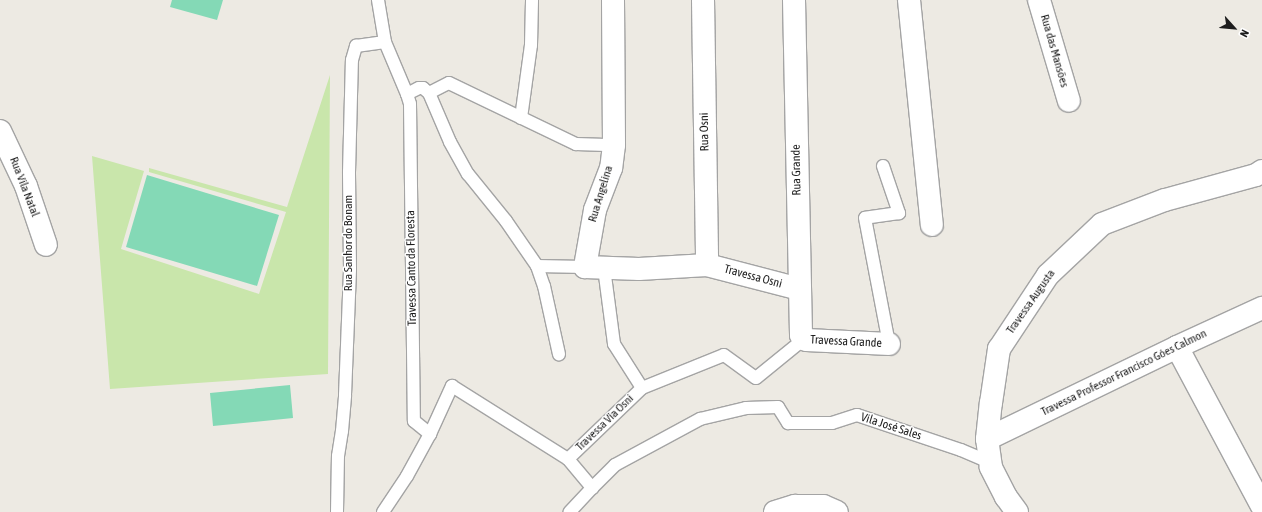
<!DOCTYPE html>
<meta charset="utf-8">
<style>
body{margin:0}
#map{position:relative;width:1262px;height:512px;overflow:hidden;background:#edeae3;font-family:"Asap Condensed",sans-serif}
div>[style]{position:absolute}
.grass>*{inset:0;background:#c9e6ab}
.pitch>*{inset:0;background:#84d9b6}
.roads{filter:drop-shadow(1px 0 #a4a4a4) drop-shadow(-1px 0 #a4a4a4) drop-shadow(0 1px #a4a4a4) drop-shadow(0 -1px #a4a4a4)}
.service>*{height:12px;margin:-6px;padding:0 6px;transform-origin:6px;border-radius:6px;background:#fff}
.minor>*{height:22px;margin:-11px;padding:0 11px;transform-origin:11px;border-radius:11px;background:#fff}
span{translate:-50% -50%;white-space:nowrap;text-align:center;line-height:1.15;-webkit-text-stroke:3px #fff;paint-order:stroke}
.street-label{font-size:12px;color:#1d1d1d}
.north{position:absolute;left:1214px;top:8px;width:40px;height:40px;-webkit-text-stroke:3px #fff;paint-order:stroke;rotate:117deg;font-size:11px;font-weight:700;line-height:16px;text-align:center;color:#1d1d1d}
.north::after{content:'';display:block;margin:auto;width:14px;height:18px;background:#1d1d1d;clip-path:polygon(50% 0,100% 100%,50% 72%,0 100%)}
</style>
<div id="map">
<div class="grass">
<i style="clip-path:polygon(330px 75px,328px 374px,110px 389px,92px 156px,144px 171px,121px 249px,259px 294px,286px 212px,149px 172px,149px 168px,287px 207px)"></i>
</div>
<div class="pitch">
<i style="clip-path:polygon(172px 0,223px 0,217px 20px,170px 7px)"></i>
<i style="clip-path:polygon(147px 175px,279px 215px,257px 286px,126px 247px)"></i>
<i style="clip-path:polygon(290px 385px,293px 418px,213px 426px,210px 393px)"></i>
</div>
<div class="roads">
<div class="service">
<i style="left:385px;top:42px;width:56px;rotate:67.1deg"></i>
<i style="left:407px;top:94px;width:13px;rotate:-27deg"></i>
<i style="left:419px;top:88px;width:4px"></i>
<i style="left:423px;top:88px;width:8px;rotate:40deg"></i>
<i style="left:429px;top:93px;width:53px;rotate:66.8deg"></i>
<i style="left:450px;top:142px;width:37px;rotate:61deg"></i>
<i style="left:468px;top:174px;width:60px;rotate:51deg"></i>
<i style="left:506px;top:221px;width:55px;rotate:55.4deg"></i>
<i style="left:537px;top:266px;width:21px;rotate:71deg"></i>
<i style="left:544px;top:286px;width:70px;rotate:77.6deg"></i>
<i style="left:429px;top:93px;width:22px;rotate:-27deg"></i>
<i style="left:449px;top:83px;width:141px;rotate:25.7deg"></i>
<i style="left:576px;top:144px;width:38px;rotate:2deg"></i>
<i style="left:407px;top:94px;width:10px;rotate:73deg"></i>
<i style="left:410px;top:104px;width:317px;rotate:89.3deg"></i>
<i style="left:414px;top:421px;width:21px;rotate:39deg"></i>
<i style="left:521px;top:118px;width:74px;rotate:-82.2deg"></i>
<i style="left:531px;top:45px;width:45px;rotate:-88.7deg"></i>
<i style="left:883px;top:166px;width:50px;rotate:71.2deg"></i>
<i style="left:899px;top:213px;width:34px;rotate:172deg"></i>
<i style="left:865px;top:218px;width:128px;rotate:79.2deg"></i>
<i style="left:537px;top:266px;width:48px;rotate:1.2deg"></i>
<i style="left:604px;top:268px;width:77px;rotate:82.5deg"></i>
<i style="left:614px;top:344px;width:52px;rotate:57.5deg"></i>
<i style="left:568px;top:459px;width:103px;rotate:-43.8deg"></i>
<i style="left:642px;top:388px;width:88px;rotate:-21.9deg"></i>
<i style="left:724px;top:355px;width:39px;rotate:36deg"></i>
<i style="left:756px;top:378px;width:62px;rotate:-39.1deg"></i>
<i style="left:592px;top:488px;width:33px;rotate:-45deg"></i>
<i style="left:615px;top:465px;width:97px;rotate:-28.4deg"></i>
<i style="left:700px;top:419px;width:47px;rotate:-13.4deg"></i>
<i style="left:746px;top:408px;width:32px;rotate:-2deg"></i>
<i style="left:778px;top:407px;width:19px;rotate:58deg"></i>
<i style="left:788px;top:423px;width:44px"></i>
<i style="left:832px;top:423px;width:26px;rotate:-18deg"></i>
<i style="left:857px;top:415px;width:110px;rotate:18.6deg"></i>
<i style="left:961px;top:450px;width:33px;rotate:23deg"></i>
<i style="left:337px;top:512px;width:56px;rotate:-89deg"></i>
<i style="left:338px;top:456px;width:25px;rotate:-81deg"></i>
<i style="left:342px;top:431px;width:36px;rotate:-85deg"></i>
<i style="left:345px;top:395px;width:126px;rotate:-87.7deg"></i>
<i style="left:350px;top:269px;width:97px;rotate:-90.6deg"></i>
<i style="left:349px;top:172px;width:112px;rotate:-88.5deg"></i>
<i style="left:352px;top:60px;width:15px;rotate:-74deg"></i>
<i style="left:356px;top:46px;width:29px;rotate:-8deg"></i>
<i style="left:385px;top:42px;width:43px;rotate:-99.5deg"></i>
<i style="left:383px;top:512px;width:43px;rotate:-56.3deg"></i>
<i style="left:407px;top:476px;width:48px;rotate:-61.3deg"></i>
<i style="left:430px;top:434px;width:53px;rotate:-65.4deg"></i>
<i style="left:452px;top:386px;width:137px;rotate:32.2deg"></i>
<i style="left:568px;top:459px;width:38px;rotate:50deg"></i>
<i style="left:592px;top:488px;width:33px;rotate:133deg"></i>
</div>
<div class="minor">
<i style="left:613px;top:0;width:145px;rotate:89.6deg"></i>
<i style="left:614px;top:145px;width:23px;rotate:97deg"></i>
<i style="left:611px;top:168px;width:45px;rotate:110.9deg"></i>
<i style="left:595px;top:210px;width:58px;rotate:100deg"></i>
<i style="left:585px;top:267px;width:54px;rotate:2.1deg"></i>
<i style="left:639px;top:269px;width:68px;rotate:-3.4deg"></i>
<i style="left:707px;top:265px;width:96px;rotate:14.5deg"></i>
<i style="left:703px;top:0;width:265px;rotate:89.1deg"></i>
<i style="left:794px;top:0;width:335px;rotate:88.8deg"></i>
<i style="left:801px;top:335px;width:5px;rotate:53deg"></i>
<i style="left:804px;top:339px;width:3px;rotate:18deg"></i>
<i style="left:807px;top:340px;width:82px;rotate:2.8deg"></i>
<i style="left:909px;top:0;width:226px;rotate:84.2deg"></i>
<i style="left:1039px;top:0;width:105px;rotate:73.5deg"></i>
<i style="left:0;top:131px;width:61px;rotate:64.7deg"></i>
<i style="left:26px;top:186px;width:62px;rotate:71.3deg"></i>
<i style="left:1177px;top:347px;width:180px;rotate:61.9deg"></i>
<i style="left:987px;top:439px;width:211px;rotate:-25.8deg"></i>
<i style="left:1177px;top:347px;width:94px;rotate:-24.6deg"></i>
<i style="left:775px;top:512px;width:21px;rotate:-17deg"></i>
<i style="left:795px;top:506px;width:28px"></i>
<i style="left:823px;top:506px;width:15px;rotate:23deg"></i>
<i style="left:1017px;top:512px;width:19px;rotate:-126deg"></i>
<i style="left:1006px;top:497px;width:34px;rotate:-117deg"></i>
<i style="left:991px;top:467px;width:28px;rotate:-98deg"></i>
<i style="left:987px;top:439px;width:36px;rotate:-84deg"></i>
<i style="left:991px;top:403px;width:55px;rotate:-81.6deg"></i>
<i style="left:999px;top:349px;width:89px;rotate:-56.5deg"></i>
<i style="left:1048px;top:275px;width:74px;rotate:-43.4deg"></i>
<i style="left:1102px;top:224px;width:67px;rotate:-20.9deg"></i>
<i style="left:1165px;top:200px;width:94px;rotate:-15.4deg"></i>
<i style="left:1256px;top:175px;width:7px;rotate:-34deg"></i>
</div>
</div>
<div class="street-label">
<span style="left:1054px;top:51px;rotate:74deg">Rua das Mansões</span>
<span style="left:705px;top:132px;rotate:-91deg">Rua Osni</span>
<span style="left:797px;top:170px;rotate:-91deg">Rua Grande</span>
<span style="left:24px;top:187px;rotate:69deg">Rua Vila Natal</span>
<span style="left:601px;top:194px;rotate:-73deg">Rua Angelina</span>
<span style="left:349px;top:243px;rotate:-90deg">Rua Sanhor do Bonam</span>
<span style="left:412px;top:268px;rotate:-91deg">Travessa Canto da Floresta</span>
<span style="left:753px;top:277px;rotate:15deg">Travessa Osni</span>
<span style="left:1031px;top:302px;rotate:-55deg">Travessa Augusta</span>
<span style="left:846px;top:342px;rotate:3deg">Travessa Grande</span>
<span style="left:1124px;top:373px;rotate:-26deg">Travessa Professor Francisco Góes Calmon</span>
<span style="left:605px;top:423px;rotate:-44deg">Travessa Via Osni</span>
<span style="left:891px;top:427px;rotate:18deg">Vila José Sales</span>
</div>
<div class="north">N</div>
</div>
